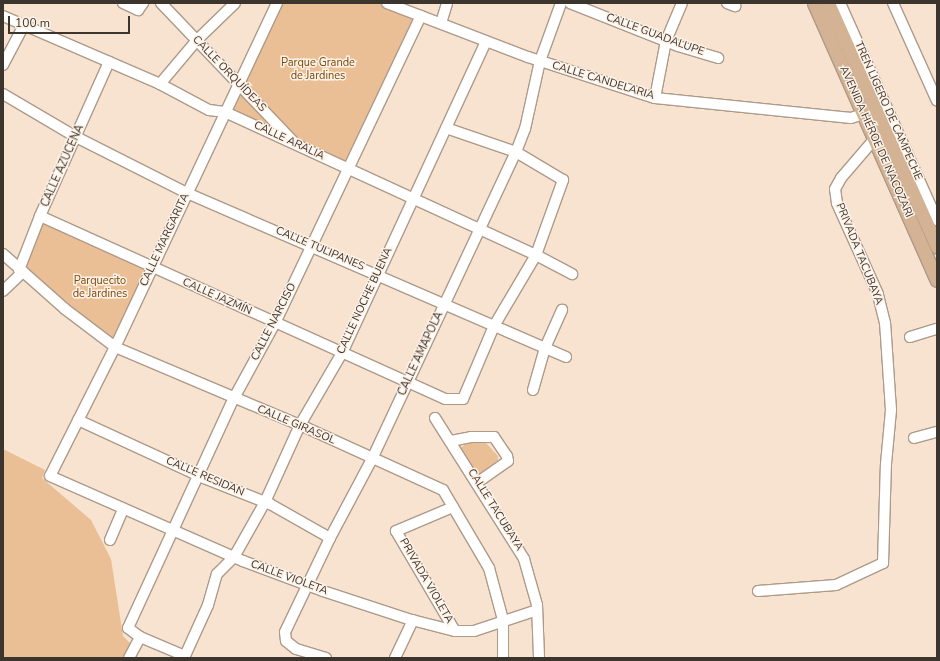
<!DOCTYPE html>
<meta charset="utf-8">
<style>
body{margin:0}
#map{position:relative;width:940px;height:661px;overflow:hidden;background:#f7e3d0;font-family:"Nunito Sans",sans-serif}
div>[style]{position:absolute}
.green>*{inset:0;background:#ebbf95}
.roads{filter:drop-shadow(1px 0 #ad9a89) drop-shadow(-1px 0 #ad9a89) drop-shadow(0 1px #ad9a89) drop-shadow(0 -1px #ad9a89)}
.minor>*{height:10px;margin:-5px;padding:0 5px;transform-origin:5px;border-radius:5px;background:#fff}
.major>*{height:13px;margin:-6.5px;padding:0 6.5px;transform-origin:6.5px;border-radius:6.5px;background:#d3b394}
span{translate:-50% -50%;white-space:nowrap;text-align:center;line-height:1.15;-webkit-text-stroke:3px #fef2e7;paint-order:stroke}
.street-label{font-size:11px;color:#3c352d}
.park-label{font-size:11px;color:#78470a}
.frame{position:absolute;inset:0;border:4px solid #3c352d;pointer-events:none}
.scale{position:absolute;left:8px;top:16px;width:122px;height:18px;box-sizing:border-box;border:2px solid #3c352d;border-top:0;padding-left:5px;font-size:12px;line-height:14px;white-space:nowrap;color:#3c352d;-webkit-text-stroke:3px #fef2e7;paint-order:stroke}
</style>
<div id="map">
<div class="green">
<i style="clip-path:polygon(277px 3px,387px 3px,421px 16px,350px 169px,225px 112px)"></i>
<i style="clip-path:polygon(39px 220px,152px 268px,115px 347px,21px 270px)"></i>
<i style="clip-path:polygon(470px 442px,486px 443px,498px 456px,498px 460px,478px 476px,474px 474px,458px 449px)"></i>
<i style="clip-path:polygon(3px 449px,45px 470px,42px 478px,91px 520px,111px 559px,123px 636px,131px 644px,123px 658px,3px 658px)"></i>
</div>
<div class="roads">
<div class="minor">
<i style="left:123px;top:3px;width:17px;rotate:25deg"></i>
<i style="left:138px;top:10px;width:9px;rotate:-54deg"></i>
<i style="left:161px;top:3px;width:191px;rotate:46.3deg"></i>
<i style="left:277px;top:3px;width:380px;rotate:115.2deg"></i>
<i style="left:115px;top:347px;width:144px;rotate:116.7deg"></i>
<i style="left:50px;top:476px;width:211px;rotate:23.8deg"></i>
<i style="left:243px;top:561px;width:85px;rotate:20.6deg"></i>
<i style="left:323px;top:591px;width:89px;rotate:18.2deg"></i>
<i style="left:408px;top:619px;width:49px;rotate:14.3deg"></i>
<i style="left:455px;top:631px;width:19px"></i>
<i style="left:474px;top:631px;width:66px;rotate:-18.4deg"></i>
<i style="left:387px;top:3px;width:151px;rotate:21deg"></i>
<i style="left:528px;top:57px;width:133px;rotate:17.9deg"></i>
<i style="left:655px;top:98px;width:197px;rotate:5.8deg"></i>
<i style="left:851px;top:118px;width:20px;rotate:-18deg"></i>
<i style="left:570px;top:3px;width:116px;rotate:21.7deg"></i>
<i style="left:678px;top:46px;width:42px;rotate:16.7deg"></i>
<i style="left:727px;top:3px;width:9px;rotate:21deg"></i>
<i style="left:840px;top:3px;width:238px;rotate:65.9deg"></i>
<i style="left:893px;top:3px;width:107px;rotate:65.8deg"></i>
<i style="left:3px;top:16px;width:171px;rotate:23.4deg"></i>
<i style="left:160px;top:84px;width:55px;rotate:28deg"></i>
<i style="left:209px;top:110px;width:16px;rotate:7deg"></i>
<i style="left:225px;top:112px;width:342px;rotate:24.7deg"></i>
<i style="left:536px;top:255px;width:41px;rotate:27.8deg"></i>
<i style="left:441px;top:23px;width:21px;rotate:-73deg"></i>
<i style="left:3px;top:65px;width:45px;rotate:-62.3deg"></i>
<i style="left:160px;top:84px;width:57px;rotate:-49.9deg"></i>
<i style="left:197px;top:40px;width:53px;rotate:-44.2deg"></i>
<i style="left:3px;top:94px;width:85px;rotate:30.5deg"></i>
<i style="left:76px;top:137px;width:124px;rotate:26.8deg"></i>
<i style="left:187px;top:193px;width:413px;rotate:23.4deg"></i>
<i style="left:655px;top:98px;width:58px;rotate:-79.1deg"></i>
<i style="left:666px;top:41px;width:41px;rotate:-67.2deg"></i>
<i style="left:40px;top:216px;width:444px;rotate:24.3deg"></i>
<i style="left:445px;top:399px;width:18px"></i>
<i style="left:463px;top:399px;width:79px;rotate:-67deg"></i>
<i style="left:494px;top:326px;width:82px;rotate:-59.4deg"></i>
<i style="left:536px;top:255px;width:80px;rotate:-70.2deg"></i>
<i style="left:563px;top:180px;width:55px;rotate:-149.2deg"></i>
<i style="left:516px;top:152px;width:74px;rotate:-161.1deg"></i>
<i style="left:3px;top:254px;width:83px;rotate:41.6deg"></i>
<i style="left:65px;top:309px;width:63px;rotate:37.2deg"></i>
<i style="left:115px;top:347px;width:208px;rotate:22.9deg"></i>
<i style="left:307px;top:428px;width:149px;rotate:24.5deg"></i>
<i style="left:443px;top:490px;width:91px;rotate:59.5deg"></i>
<i style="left:489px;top:568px;width:54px;rotate:74.9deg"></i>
<i style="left:503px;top:620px;width:38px;rotate:90deg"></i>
<i style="left:19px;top:270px;width:58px;rotate:-68.7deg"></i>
<i style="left:40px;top:216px;width:169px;rotate:-65.9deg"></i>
<i style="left:3px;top:291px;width:28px;rotate:-44deg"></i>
<i style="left:910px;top:337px;width:28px;rotate:-17deg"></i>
<i style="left:533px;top:390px;width:44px;rotate:-74.1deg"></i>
<i style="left:545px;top:348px;width:42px;rotate:-65.9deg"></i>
<i style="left:435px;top:418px;width:167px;rotate:57.7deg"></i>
<i style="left:524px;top:559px;width:48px;rotate:74.2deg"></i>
<i style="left:537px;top:605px;width:53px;rotate:87.8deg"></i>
<i style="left:78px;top:420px;width:139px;rotate:24.7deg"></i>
<i style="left:204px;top:478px;width:71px;rotate:21.5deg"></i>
<i style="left:270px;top:504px;width:69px;rotate:29.5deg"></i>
<i style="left:914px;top:438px;width:24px;rotate:-15deg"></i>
<i style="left:451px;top:441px;width:20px;rotate:-11deg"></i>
<i style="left:471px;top:437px;width:23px"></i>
<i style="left:494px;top:437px;width:23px;rotate:56deg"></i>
<i style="left:507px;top:456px;width:5px;rotate:79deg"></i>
<i style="left:508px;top:461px;width:37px;rotate:145deg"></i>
<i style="left:453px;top:507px;width:62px;rotate:157.2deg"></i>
<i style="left:396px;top:531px;width:116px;rotate:59.5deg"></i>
<i style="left:110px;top:540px;width:34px;rotate:-67deg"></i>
<i style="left:758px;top:591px;width:78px;rotate:-4.4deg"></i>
<i style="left:836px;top:585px;width:52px;rotate:-25.1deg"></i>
<i style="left:883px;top:563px;width:99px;rotate:-88.3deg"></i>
<i style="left:886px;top:464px;width:54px;rotate:-84.7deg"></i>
<i style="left:891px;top:410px;width:87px;rotate:-93.9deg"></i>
<i style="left:885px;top:323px;width:30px;rotate:-104deg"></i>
<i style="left:878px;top:294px;width:100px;rotate:-114.3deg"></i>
<i style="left:837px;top:203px;width:14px;rotate:-98deg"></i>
<i style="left:835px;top:189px;width:13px;rotate:-61deg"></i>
<i style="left:841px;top:178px;width:57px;rotate:-49.3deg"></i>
<i style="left:185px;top:656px;width:49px;rotate:-157.1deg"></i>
<i style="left:140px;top:637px;width:15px;rotate:-143deg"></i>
<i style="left:128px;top:628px;width:253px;rotate:-65.3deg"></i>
<i style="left:234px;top:398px;width:85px;rotate:-61.3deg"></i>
<i style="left:275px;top:323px;width:340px;rotate:-64.6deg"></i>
<i style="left:129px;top:658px;width:24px;rotate:-62deg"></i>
<i style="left:184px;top:658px;width:58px;rotate:-65.6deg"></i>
<i style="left:208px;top:605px;width:32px;rotate:-74deg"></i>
<i style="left:217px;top:574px;width:24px;rotate:-45deg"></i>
<i style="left:234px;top:557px;width:63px;rotate:-60.6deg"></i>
<i style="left:265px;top:502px;width:85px;rotate:-65.6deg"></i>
<i style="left:300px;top:425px;width:86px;rotate:-59.8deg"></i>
<i style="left:343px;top:351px;width:341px;rotate:-65.2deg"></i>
<i style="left:326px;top:658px;width:31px;rotate:-163deg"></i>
<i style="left:296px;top:649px;width:13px;rotate:-141deg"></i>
<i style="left:286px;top:641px;width:9px;rotate:-96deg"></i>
<i style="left:285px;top:632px;width:104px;rotate:-64.4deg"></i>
<i style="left:330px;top:538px;width:89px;rotate:-62deg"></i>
<i style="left:372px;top:459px;width:339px;rotate:-64.9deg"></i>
<i style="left:516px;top:152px;width:25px;rotate:-69deg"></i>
<i style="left:525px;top:129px;width:70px;rotate:-77.6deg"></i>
<i style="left:540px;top:61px;width:62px;rotate:-70.1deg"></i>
<i style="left:395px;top:658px;width:42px;rotate:-64.7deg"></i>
</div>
<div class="major">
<i style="left:814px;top:3px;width:303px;rotate:66.1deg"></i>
<i style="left:828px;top:3px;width:267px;rotate:65.9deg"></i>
</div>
</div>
<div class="street-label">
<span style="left:655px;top:35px;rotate:20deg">CALLE GUADALUPE</span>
<span style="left:229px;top:74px;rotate:46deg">CALLE ORQUÍDEAS</span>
<span style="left:603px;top:81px;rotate:17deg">CALLE CANDELARIA</span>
<span style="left:888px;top:111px;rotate:66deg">TREN LIGERO DE CAMPECHE</span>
<span style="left:289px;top:141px;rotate:25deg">CALLE ARALIA</span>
<span style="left:876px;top:142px;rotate:66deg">AVENIDA HÉROE DE NACOZARI</span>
<span style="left:63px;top:166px;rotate:-66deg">CALLE AZUCENA</span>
<span style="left:165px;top:240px;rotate:-65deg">CALLE MARGARITA</span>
<span style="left:320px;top:249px;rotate:23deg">CALLE TULIPANES</span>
<span style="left:859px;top:254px;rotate:68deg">PRIVADA TACUBAYA</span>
<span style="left:217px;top:297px;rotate:24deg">CALLE JAZMÍN</span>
<span style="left:365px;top:301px;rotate:-65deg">CALLE NOCHE BUENA</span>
<span style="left:274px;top:322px;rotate:-63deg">CALLE NARCISO</span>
<span style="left:421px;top:354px;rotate:-65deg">CALLE AMAPOLA</span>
<span style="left:296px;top:425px;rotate:23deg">CALLE GIRASOL</span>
<span style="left:205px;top:477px;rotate:23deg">CALLE RESIDAN</span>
<span style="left:495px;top:510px;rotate:58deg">CALLE TACUBAYA</span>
<span style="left:289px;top:578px;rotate:20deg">CALLE VIOLETA</span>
<span style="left:426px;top:581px;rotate:60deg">PRIVADA VIOLETA</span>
</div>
<div class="park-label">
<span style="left:318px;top:70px">Parque Grande<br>de Jardines</span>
<span style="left:100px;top:288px">Parquecito<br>de Jardines</span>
</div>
<div class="frame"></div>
<div class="scale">100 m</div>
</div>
